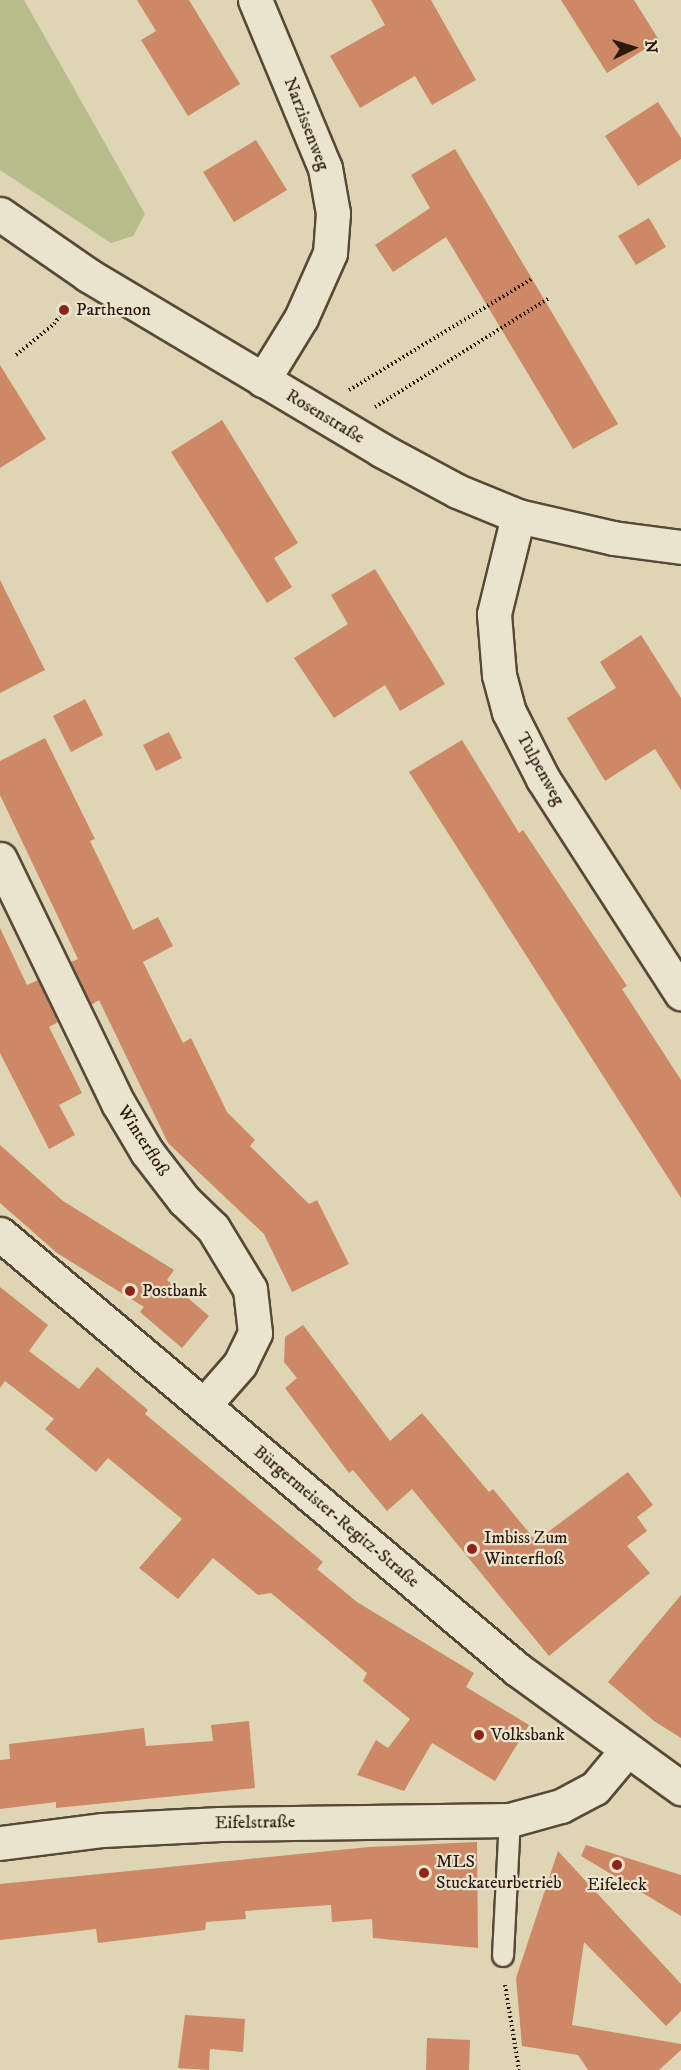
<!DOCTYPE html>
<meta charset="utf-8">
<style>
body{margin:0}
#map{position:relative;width:681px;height:2070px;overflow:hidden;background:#ded5b5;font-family:"IM FELL DW Pica",serif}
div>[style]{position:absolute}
.green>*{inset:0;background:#b6bc8a}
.building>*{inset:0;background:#cd8865}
.path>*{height:4px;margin-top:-2px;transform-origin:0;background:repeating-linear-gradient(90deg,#2c190b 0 1.5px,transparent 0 4.5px)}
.roads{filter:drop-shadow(2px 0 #584836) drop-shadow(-2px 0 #584836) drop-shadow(0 2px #584836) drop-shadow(0 -2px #584836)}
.service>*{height:20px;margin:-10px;padding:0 10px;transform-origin:10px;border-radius:10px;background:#eae4cf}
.minor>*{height:33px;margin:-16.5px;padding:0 16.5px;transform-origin:16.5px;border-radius:16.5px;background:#eae4cf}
.tertiary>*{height:33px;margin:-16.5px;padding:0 16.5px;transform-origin:16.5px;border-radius:16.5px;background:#eae4cf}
.dots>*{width:16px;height:16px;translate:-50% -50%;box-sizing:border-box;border:3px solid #eae4cf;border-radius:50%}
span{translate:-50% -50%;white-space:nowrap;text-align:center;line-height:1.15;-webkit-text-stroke:4.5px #eae4cf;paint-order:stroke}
.street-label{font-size:18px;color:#2c190b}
.poi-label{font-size:18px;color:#2c190b}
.left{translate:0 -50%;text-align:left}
.north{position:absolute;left:603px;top:18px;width:60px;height:60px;-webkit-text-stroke:4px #eae4cf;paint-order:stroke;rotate:86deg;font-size:16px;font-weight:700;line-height:24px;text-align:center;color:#2c190b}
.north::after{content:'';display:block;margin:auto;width:21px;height:27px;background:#2c190b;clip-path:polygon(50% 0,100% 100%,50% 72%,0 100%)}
</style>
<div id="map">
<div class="green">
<i style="clip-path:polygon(0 0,24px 0,145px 214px,133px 236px,111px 243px,0 170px)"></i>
</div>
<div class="building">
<i style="clip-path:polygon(137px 0,189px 0,240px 84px,188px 116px,141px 40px,156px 31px)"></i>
<i style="clip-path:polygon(371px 0,431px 0,476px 80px,432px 105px,415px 76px,360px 108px,330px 56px,385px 25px)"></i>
<i style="clip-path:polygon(561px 0,634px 0,659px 40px,607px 73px)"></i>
<i style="clip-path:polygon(658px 102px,681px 138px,681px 159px,638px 186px,605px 136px)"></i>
<i style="clip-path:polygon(256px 140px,287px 190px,234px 222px,203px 172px)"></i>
<i style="clip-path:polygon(455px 149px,618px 424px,573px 449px,446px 237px,393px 272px,375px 245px,430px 208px,411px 175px)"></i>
<i style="clip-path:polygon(649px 218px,666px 247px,636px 265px,618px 236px)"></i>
<i style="clip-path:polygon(0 365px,46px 439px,0 468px)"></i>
<i style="clip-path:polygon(222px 420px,298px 543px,274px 558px,292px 587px,267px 603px,171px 452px)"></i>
<i style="clip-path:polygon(375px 569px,445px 684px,400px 711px,385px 685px,334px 718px,294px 658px,348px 624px,331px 595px)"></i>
<i style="clip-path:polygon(0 580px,45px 670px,0 693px)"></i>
<i style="clip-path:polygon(641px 635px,681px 698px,681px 790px,655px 749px,605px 781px,567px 718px,616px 688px,600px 662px)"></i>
<i style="clip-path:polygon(85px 699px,103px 735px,71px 752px,53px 716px)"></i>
<i style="clip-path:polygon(169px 732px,182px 758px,156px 771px,143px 745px)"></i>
<i style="clip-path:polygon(45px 738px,95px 839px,90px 841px,133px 930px,158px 917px,173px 946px,143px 962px,183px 1043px,191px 1038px,227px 1112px,255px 1140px,250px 1146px,309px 1204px,317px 1200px,349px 1264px,292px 1292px,264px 1234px,168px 1143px,99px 1000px,91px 1005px,71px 962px,78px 959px,0 795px,0 761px)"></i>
<i style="clip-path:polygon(462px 740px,519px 833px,523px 830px,627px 986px,622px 989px,681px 1080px,681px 1198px,409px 772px)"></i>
<i style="clip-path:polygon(0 928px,27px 985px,38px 980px,58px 1022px,49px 1027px,82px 1093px,59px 1105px,75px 1135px,49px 1149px,0 1053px)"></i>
<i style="clip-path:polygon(0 1145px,63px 1201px,174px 1270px,167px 1280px,209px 1316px,182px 1348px,140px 1312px,144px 1307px,57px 1253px,0 1203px)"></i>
<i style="clip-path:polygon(0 1287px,48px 1325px,29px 1351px,79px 1389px,97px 1367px,148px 1410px,145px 1414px,323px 1562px,317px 1569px,357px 1602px,474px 1673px,466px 1687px,529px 1725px,495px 1781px,432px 1743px,404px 1791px,357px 1775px,376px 1740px,388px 1748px,410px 1719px,363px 1681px,367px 1673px,271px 1593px,258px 1595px,213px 1558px,178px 1599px,139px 1568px,182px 1519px,108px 1458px,96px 1472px,45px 1429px,54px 1419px,5px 1381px,0 1388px)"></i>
<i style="clip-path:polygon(303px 1325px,390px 1441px,422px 1413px,489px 1492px,493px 1489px,536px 1541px,628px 1472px,653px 1505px,637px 1517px,647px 1531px,627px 1546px,650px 1573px,549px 1656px,412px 1489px,387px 1511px,353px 1470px,349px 1473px,285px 1388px,297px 1378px,284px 1362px,285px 1337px)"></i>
<i style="clip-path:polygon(681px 1595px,681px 1738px,654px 1721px,608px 1682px)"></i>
<i style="clip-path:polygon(249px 1721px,255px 1788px,56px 1808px,56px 1802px,0 1809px,0 1760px,10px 1759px,9px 1744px,144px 1728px,146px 1746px,213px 1741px,211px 1725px)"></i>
<i style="clip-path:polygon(477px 1842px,478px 1948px,373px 1938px,372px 1919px,332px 1922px,331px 1905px,245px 1911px,246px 1919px,206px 1922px,205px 1930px,98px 1943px,96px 1929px,0 1940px,0 1884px,369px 1847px)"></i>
<i style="clip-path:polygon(586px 1845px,681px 1875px,681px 1916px,581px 1856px)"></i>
<i style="clip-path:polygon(558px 1851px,681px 1984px,681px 2011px,666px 2026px,584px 1942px,572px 2025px,681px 2044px,681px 2050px,659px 2070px,588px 2070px,578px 2055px,522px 2046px,516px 1978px)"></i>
<i style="clip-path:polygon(185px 2015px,245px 2019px,243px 2052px,210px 2049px,209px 2070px,178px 2068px)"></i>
<i style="clip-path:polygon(427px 2038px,470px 2040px,469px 2070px,426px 2070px)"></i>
</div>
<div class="path">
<i style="left:16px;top:355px;width:49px;rotate:-39.2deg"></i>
<i style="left:54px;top:324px;width:26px;rotate:-54deg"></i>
<i style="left:349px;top:390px;width:215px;rotate:-31.3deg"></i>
<i style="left:375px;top:407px;width:204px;rotate:-32deg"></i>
<i style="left:505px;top:1985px;width:86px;rotate:80.6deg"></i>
</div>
<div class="roads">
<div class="service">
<i style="left:503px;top:1956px;width:136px;rotate:-87.1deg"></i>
</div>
<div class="minor">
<i style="left:255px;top:0;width:182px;rotate:67.4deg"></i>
<i style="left:325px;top:168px;width:46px;rotate:79.9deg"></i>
<i style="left:333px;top:213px;width:40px;rotate:94.3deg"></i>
<i style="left:330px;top:253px;width:71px;rotate:114deg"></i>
<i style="left:301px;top:318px;width:73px;rotate:121.5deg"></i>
<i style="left:0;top:214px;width:107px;rotate:34.7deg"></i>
<i style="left:88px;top:275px;width:341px;rotate:30.8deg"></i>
<i style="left:381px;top:450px;width:86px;rotate:28.3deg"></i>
<i style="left:457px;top:491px;width:66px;rotate:22.3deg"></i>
<i style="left:518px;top:516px;width:98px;rotate:13deg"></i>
<i style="left:613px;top:538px;width:69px;rotate:7.5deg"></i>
<i style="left:518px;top:516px;width:101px;rotate:103.8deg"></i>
<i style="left:494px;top:614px;width:61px;rotate:85.3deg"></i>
<i style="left:499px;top:675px;width:38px;rotate:75deg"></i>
<i style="left:509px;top:712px;width:75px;rotate:63.1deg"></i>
<i style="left:543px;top:779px;width:255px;rotate:57.2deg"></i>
<i style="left:0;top:859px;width:271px;rotate:64.2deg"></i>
<i style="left:118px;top:1103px;width:57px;rotate:59.4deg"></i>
<i style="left:147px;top:1152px;width:61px;rotate:52.4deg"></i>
<i style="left:184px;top:1200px;width:40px;rotate:44deg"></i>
<i style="left:213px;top:1228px;width:71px;rotate:58.8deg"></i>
<i style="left:250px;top:1289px;width:44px;rotate:83.5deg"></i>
<i style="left:255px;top:1333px;width:34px;rotate:116deg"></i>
<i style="left:240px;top:1364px;width:55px;rotate:131.3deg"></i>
<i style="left:0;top:1843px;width:104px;rotate:-7.2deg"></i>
<i style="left:103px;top:1830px;width:117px;rotate:-2.9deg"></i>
<i style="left:220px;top:1824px;width:290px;rotate:-0.8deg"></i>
<i style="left:510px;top:1820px;width:53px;rotate:-15.4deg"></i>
<i style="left:561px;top:1806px;width:38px;rotate:-28deg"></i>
<i style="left:595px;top:1788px;width:48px;rotate:-50deg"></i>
</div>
<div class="tertiary">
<i style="left:0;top:1234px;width:676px;rotate:40.08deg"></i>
<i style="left:517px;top:1669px;width:203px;rotate:36deg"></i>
</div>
</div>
<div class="dots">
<i style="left:64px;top:310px;background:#8f2418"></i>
<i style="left:130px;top:1291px;background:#8f2418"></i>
<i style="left:472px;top:1549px;background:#8f2418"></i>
<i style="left:479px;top:1735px;background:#8f2418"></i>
<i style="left:617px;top:1865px;background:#8f2418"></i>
<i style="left:424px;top:1873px;background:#8f2418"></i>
</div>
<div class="street-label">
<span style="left:306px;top:124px;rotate:69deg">Narzissenweg</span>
<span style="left:325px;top:417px;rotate:31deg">Rosenstraße</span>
<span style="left:540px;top:769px;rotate:61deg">Tulpenweg</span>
<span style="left:143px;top:1141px;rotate:57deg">Winterfloß</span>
<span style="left:336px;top:1517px;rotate:40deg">Bürgermeister-Regitz-Straße</span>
<span style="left:255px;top:1823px;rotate:-1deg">Eifelstraße</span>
</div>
<div class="poi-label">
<span class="left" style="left:76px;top:310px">Parthenon</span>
<span class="left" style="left:142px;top:1291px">Postbank</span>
<span class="left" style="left:484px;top:1549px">Imbiss Zum<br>Winterfloß</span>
<span class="left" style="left:491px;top:1735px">Volksbank</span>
<span class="left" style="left:436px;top:1873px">MLS<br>Stuckateurbetrieb</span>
<span style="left:617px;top:1885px">Eifeleck</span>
</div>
<div class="north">N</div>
</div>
